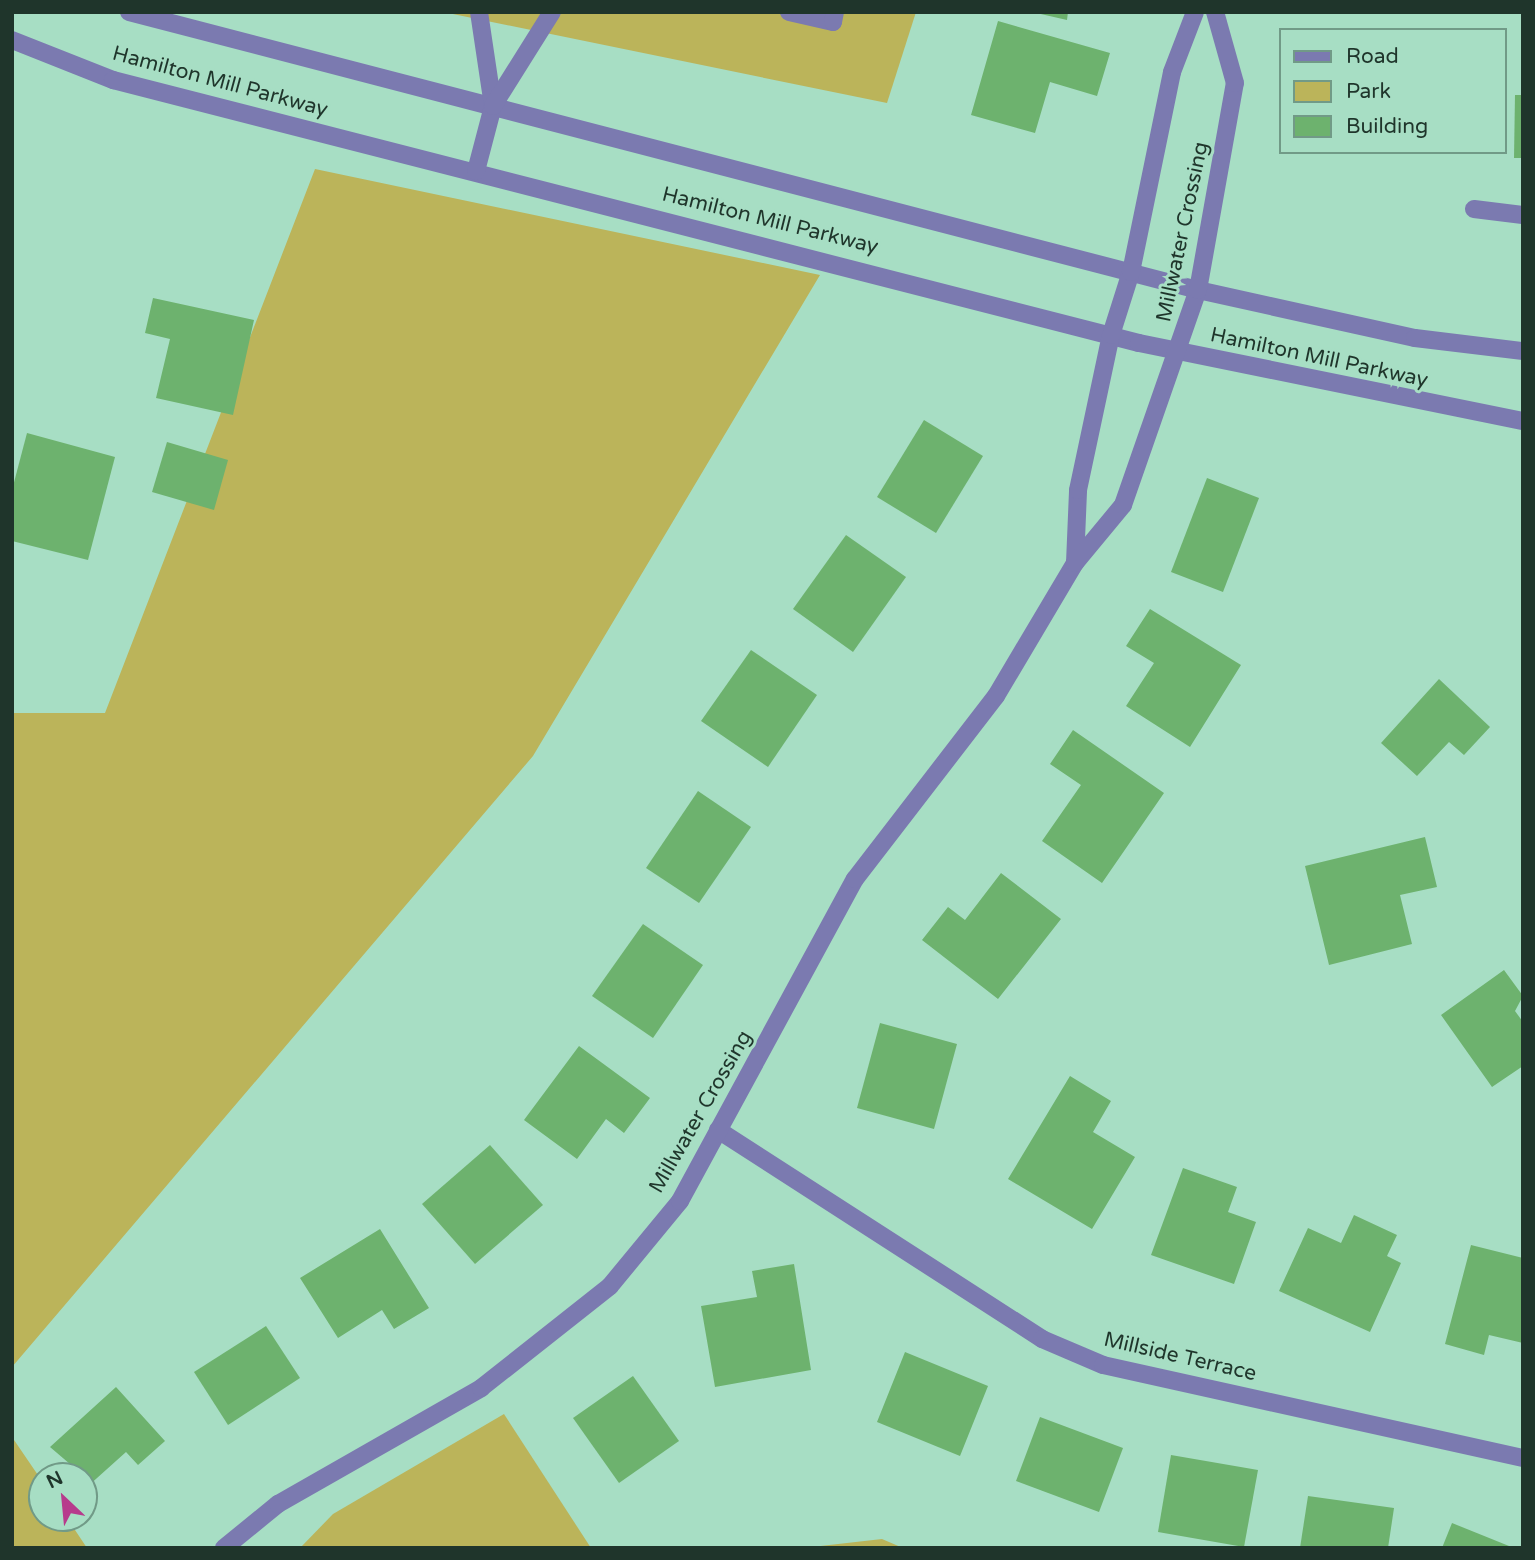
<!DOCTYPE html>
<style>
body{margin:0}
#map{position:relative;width:1535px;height:1560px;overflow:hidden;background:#a7dec4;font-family:"Varela Round",sans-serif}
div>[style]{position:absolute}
.green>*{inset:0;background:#bbb45a}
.building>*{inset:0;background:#6db26e}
.minor>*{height:18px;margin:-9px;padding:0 9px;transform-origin:9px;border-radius:9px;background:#7b7ab0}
span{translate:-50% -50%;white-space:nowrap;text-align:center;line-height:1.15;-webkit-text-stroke:6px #a7dec4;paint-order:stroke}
.street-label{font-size:21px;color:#1f352b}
.frame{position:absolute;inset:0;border:14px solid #1f352b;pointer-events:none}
.legend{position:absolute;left:1279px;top:28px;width:228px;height:126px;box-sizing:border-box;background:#a7dec4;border:2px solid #719a87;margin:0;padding:9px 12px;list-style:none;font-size:21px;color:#1f352b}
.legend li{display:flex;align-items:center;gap:14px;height:35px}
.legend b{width:35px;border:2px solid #719a87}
.north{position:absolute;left:28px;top:1462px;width:70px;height:70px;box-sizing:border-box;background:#a7dec4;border:2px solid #719a87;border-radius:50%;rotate:334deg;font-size:19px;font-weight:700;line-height:28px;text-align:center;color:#1f352b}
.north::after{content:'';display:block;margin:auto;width:24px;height:32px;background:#b73b8c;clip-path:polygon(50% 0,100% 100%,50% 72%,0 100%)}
</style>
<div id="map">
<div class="green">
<i style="clip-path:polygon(443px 12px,916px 12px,887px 103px)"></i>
<i style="clip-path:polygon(315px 169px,820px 275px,533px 756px,12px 1367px,12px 713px,105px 713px)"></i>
<i style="clip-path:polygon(504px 1414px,591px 1548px,300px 1548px,333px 1514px)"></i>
<i style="clip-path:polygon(12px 1437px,42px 1481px,42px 1518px,67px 1518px,87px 1548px,12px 1548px)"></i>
<i style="clip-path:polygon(882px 1539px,903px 1548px,803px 1548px)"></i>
</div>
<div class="building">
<i style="clip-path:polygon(1032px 12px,1068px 12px,1067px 20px)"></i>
<i style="clip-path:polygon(998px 21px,1110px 53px,1097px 96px,1050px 82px,1035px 133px,971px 115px)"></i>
<i style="clip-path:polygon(1515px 95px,1523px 95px,1523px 158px,1514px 158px)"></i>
<i style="clip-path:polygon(153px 298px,254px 320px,233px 415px,156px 398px,170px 339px,145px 333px)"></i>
<i style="clip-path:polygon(924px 420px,983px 456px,936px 533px,877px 497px)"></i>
<i style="clip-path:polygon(27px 433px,115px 457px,88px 560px,12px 541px,12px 490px)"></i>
<i style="clip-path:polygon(167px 442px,228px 460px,214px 510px,152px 492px)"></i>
<i style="clip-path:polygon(1207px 478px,1259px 498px,1223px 592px,1171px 572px)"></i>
<i style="clip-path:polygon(846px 535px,906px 577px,853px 652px,793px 609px)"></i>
<i style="clip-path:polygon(1150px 609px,1241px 665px,1190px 747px,1126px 706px,1154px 663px,1126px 646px)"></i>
<i style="clip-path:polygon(751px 650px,817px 695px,768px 767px,701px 721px)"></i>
<i style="clip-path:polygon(1439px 679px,1490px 727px,1464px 755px,1449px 742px,1417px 776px,1381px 743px)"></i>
<i style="clip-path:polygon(1073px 730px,1164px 793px,1102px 883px,1042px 841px,1081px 785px,1050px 764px)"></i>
<i style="clip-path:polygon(698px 791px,751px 827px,699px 903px,646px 868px)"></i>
<i style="clip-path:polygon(1425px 837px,1437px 887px,1400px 895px,1412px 944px,1329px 965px,1305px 866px)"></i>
<i style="clip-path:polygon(1001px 873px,1061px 919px,998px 999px,922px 940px,948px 907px,965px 920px)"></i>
<i style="clip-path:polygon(643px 924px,703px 965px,653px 1038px,592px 996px)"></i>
<i style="clip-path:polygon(1504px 970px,1523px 996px,1515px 1011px,1523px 1022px,1523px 1066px,1492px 1087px,1441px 1015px)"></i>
<i style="clip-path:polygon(880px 1023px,957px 1044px,934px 1129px,857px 1108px)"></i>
<i style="clip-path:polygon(579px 1046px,650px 1098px,624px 1133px,606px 1119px,577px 1159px,524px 1120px)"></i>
<i style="clip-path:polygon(1070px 1076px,1111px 1101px,1093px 1132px,1135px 1157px,1092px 1229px,1008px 1179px)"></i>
<i style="clip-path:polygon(490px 1145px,543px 1205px,475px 1264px,422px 1204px)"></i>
<i style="clip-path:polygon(1183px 1168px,1237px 1187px,1228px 1212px,1256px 1222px,1234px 1284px,1151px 1255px)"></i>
<i style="clip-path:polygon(1354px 1215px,1397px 1235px,1387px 1256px,1401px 1263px,1370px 1332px,1279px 1291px,1308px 1228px,1341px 1243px)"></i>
<i style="clip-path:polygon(380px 1229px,429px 1308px,394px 1329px,382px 1310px,338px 1338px,300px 1278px)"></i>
<i style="clip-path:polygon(1471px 1245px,1523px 1258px,1523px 1343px,1489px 1335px,1484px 1355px,1445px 1344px)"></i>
<i style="clip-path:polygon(794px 1264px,811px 1370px,715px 1387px,701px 1306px,757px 1297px,752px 1271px)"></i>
<i style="clip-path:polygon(266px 1326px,300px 1378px,228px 1425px,194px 1372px)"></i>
<i style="clip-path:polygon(905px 1352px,988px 1386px,960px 1456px,877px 1422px)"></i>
<i style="clip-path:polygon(633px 1376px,679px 1441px,619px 1483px,573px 1418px)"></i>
<i style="clip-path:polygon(116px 1387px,165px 1441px,138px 1465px,126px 1452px,87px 1487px,84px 1476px,50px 1447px)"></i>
<i style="clip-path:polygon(1040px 1417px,1123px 1448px,1099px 1512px,1016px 1481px)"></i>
<i style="clip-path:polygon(1171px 1455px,1258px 1470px,1244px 1547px,1158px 1532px)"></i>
<i style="clip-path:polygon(1308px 1496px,1394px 1508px,1388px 1548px,1300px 1548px)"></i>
<i style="clip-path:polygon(1452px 1523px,1514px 1548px,1442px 1548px)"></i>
</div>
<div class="minor">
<i style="left:129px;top:12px;width:1105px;rotate:14.58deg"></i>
<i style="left:1198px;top:290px;width:222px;rotate:12.5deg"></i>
<i style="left:1415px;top:338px;width:109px;rotate:6.9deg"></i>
<i style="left:479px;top:12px;width:95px;rotate:81.5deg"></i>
<i style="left:789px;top:12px;width:45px;rotate:12.8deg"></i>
<i style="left:833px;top:22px;width:10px;rotate:-79deg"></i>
<i style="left:12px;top:40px;width:109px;rotate:21.6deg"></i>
<i style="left:113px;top:80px;width:1059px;rotate:14.38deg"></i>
<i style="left:1139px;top:343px;width:392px;rotate:11.5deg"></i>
<i style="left:476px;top:171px;width:67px;rotate:-75.3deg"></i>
<i style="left:493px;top:106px;width:111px;rotate:-57.9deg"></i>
<i style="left:1474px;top:209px;width:49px;rotate:7deg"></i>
<i style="left:1075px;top:563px;width:73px;rotate:-87.6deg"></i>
<i style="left:1078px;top:490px;width:158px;rotate:-78deg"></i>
<i style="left:1111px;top:335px;width:66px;rotate:-72.4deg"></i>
<i style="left:1131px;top:272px;width:204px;rotate:-78.4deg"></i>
<i style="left:1172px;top:72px;width:64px;rotate:-69deg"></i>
<i style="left:718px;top:1130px;width:386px;rotate:32.8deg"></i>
<i style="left:1042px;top:1339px;width:66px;rotate:23.1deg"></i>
<i style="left:1103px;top:1365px;width:430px;rotate:12.5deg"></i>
<i style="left:224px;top:1548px;width:70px;rotate:-39.2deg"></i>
<i style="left:278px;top:1504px;width:234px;rotate:-29.7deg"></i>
<i style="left:481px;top:1388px;width:164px;rotate:-38.3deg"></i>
<i style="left:610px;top:1286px;width:110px;rotate:-50.5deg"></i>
<i style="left:680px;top:1201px;width:366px;rotate:-61.5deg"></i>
<i style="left:855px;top:879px;width:231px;rotate:-52.4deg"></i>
<i style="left:996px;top:696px;width:155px;rotate:-59.3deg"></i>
<i style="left:1075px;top:563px;width:75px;rotate:-50.4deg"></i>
<i style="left:1123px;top:505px;width:228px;rotate:-70.8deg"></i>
<i style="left:1198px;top:290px;width:210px;rotate:-79.9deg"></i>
<i style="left:1235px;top:83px;width:74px;rotate:-105.7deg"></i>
</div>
<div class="street-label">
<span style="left:220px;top:82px;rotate:15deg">Hamilton Mill Parkway</span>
<span style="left:770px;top:221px;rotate:14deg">Hamilton Mill Parkway</span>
<span style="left:1183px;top:232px;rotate:-78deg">Millwater Crossing</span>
<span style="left:1319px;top:358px;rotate:12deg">Hamilton Mill Parkway</span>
<span style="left:701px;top:1112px;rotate:-60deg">Millwater Crossing</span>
<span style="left:1180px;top:1357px;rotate:13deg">Millside Terrace</span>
</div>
<div class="frame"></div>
<ul class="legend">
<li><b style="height:9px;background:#7b7ab0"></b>Road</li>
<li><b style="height:19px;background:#bbb45a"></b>Park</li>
<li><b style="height:19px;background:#6db26e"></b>Building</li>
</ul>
<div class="north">N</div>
</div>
